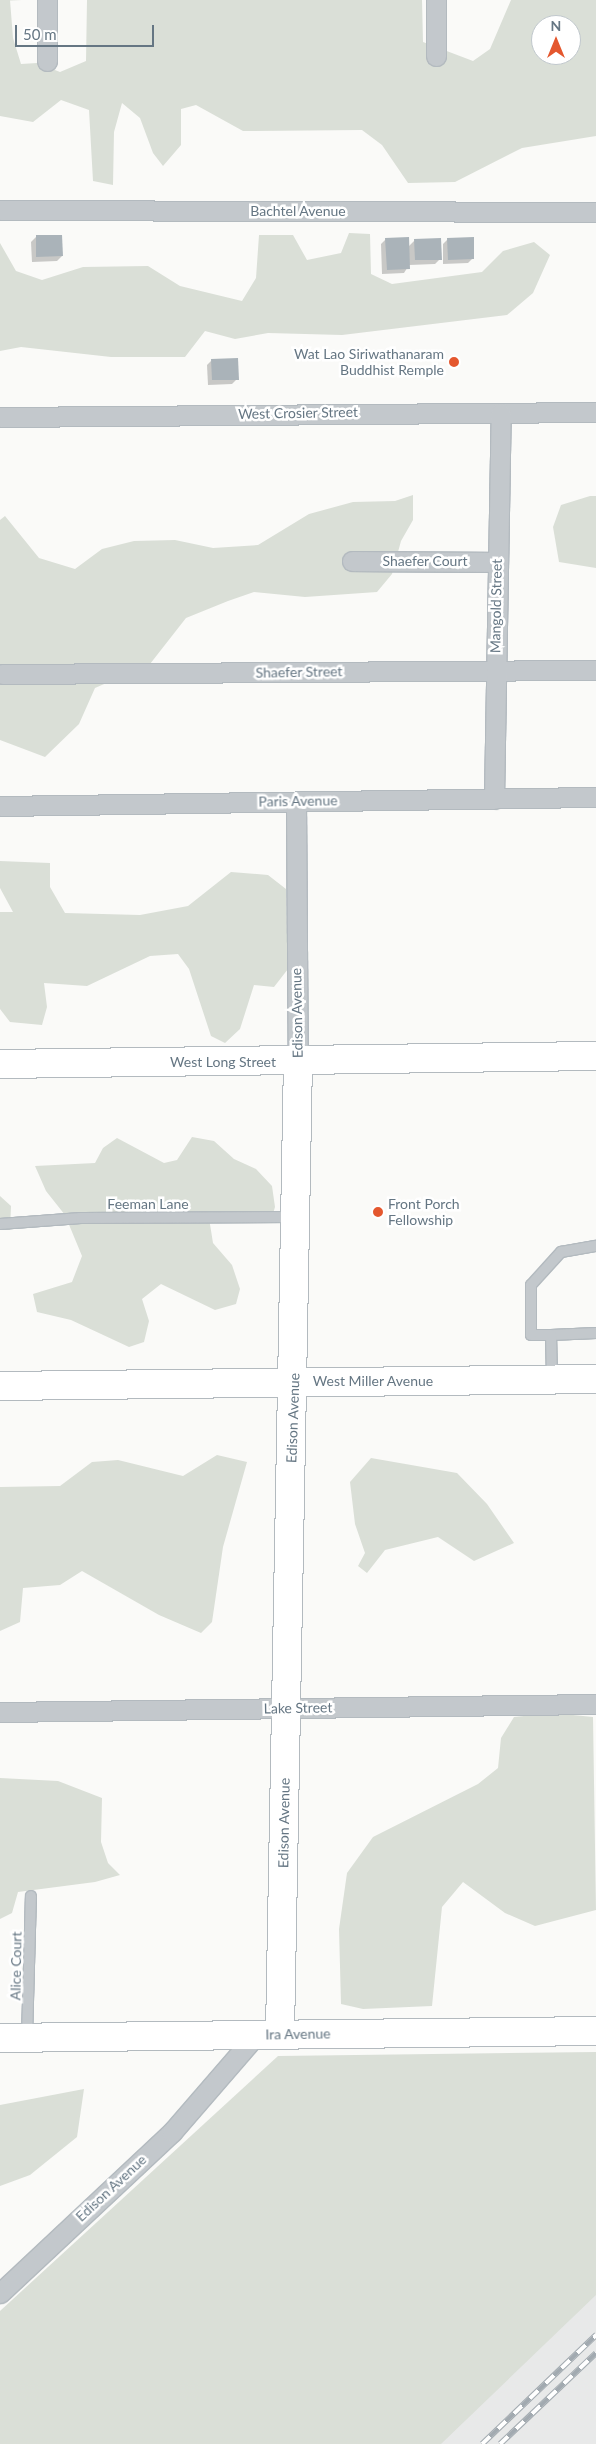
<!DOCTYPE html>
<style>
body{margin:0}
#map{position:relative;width:596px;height:2444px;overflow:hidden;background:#fafaf8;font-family:Lato,sans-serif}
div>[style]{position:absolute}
.built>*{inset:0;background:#e8e9e9}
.green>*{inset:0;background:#dadfd7}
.shadow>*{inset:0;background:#0003}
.building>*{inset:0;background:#aab3b9}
.roads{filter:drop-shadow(1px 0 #b3babf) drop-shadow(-1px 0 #b3babf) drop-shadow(0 1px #b3babf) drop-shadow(0 -1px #b3babf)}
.lane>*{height:10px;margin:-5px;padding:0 5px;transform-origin:5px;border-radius:5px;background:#c3c8cc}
.street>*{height:19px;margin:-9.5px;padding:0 9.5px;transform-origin:9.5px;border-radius:9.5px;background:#c3c8cc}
.secondary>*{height:28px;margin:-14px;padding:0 14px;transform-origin:14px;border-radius:14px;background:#fff}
.rail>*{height:5.5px;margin-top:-2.75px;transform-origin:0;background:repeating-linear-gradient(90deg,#fff 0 11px,#a2aab0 0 22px);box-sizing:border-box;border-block:1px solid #a2aab0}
.dots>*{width:14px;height:14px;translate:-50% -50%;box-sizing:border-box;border:2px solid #fff;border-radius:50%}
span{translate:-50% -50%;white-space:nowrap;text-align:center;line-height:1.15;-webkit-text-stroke:5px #fff;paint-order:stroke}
.street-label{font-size:14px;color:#657683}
.poi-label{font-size:14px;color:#657683}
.right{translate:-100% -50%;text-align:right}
.left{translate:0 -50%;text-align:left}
.north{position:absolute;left:531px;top:15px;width:50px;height:50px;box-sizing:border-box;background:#fff;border:1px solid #c1c8cd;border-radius:50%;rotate:0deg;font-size:14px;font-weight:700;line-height:20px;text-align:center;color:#657683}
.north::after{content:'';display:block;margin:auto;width:18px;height:22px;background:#e4572e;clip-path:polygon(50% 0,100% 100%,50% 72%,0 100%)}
.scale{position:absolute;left:15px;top:25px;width:139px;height:22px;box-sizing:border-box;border:2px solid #657683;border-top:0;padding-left:6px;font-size:15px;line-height:18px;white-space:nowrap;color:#657683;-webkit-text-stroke:4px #fff;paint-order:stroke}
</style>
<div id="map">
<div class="built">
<i style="clip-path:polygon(596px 2277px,596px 2444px,413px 2444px)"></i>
</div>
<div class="green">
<i style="clip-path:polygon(evenodd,0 0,10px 0,13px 38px,21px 64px,37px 63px,60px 72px,86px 61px,87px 0,422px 0,423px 42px,473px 61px,490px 49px,511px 0,596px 0,596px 136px,522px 148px,455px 182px,408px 183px,382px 145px,362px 130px,243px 131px,196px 105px,181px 109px,181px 145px,163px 166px,153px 153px,140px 118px,122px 103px,114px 132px,113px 185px,93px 181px,89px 110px,61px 100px,33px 122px,0 116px,0 0,541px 25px,571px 25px,571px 55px,541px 55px,541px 25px)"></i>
<i style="clip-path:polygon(349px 233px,370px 234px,371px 274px,392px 284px,482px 272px,503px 251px,534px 242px,550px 255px,533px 293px,507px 315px,342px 335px,268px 333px,235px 339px,205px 331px,185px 357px,111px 357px,21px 347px,0 351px,0 243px,16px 271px,42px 280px,83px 267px,148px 266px,180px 286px,242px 301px,256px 278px,259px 235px,293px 235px,307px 260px,341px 253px)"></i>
<i style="clip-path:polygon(413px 495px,413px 520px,401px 541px,392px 574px,377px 592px,305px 597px,254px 592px,228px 601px,186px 618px,150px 664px,95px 688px,79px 724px,45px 757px,0 740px,0 520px,5px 516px,39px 558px,75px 569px,102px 549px,134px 541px,175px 540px,213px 548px,258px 545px,309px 514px,353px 502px,395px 501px)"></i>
<i style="clip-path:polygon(590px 496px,596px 496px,596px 568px,559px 562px,553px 527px,561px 505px)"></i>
<i style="clip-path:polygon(0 861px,50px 863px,50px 887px,65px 913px,140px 915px,188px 906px,231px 872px,268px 875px,286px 889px,288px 969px,274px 987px,254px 985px,240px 1029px,225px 1043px,211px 1036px,189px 969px,178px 954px,150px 956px,87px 986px,44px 983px,47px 1007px,42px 1025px,10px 1022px,0 1009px,0 912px,13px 912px,0 888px)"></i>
<i style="clip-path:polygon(192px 1137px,214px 1141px,234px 1159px,256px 1169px,272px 1186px,275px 1207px,272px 1217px,209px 1218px,213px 1243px,232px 1265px,240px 1289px,236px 1304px,215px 1310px,161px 1284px,142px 1299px,149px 1321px,144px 1342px,129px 1347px,71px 1320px,37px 1312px,33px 1294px,72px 1282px,82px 1256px,65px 1215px,46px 1191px,35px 1166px,95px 1163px,103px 1148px,117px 1138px,164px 1163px,177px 1160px)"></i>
<i style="clip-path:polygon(0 1196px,11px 1206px,10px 1230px,0 1230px)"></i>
<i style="clip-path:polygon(217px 1455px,247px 1462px,223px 1547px,212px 1622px,201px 1633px,159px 1615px,82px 1571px,60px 1585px,23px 1588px,20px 1622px,0 1631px,0 1487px,60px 1486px,92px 1462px,118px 1460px,183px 1476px)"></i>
<i style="clip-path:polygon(371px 1458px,457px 1473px,487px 1504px,514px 1543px,474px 1561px,438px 1537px,385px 1550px,367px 1573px,358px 1566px,365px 1553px,355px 1524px,350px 1482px)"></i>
<i style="clip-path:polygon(553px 1713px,593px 1717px,596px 1910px,535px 1926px,505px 1913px,463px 1882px,442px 1907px,432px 2006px,363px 2009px,341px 2004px,339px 1929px,347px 1873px,373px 1837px,478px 1784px,498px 1768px,501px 1738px,514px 1717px)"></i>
<i style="clip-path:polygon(0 1778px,58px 1781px,102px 1798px,101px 1842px,108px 1863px,120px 1875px,95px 1882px,18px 1892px,12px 1913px,0 1919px)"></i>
<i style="clip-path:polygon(596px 2052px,596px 2295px,441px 2444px,0 2444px,0 2311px,278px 2056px)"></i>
<i style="clip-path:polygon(84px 2089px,77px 2137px,30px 2175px,0 2186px,0 2105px)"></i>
</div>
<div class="shadow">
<i style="clip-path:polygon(36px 237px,62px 256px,57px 261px,32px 262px,31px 242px)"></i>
<i style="clip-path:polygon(386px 239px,408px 247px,415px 240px,440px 259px,435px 264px,409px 265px,404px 273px,382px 274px,381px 244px)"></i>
<i style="clip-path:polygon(448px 239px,473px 258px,468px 263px,443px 264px,443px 244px)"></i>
<i style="clip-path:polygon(212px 360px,237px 379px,232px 384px,208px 385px,207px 365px)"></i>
</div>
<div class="building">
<i style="clip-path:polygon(36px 235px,62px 235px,63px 256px,36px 257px)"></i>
<i style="clip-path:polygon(409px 237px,410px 269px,387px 270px,385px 238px)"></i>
<i style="clip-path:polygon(474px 237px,474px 259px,448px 260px,447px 238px)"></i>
<i style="clip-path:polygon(441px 238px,442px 260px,415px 260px,414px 239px)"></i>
<i style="clip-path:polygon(238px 358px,239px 380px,212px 380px,211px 359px)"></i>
</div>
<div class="roads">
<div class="lane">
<i style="left:0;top:1224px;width:81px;rotate:-4.2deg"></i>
<i style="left:81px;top:1218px;width:212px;rotate:-0.3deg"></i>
<i style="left:551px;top:1335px;width:45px;rotate:-2.5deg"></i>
<i style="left:552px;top:1378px;width:43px;rotate:-91.3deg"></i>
<i style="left:551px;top:1335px;width:20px;rotate:180deg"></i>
<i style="left:531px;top:1335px;width:50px;rotate:-90deg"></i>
<i style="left:531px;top:1285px;width:45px;rotate:-47.7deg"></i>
<i style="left:561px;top:1252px;width:36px;rotate:-10deg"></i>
<i style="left:27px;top:2037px;width:141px;rotate:-88.4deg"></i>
</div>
<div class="street">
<i style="left:47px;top:0;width:61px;rotate:90deg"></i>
<i style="left:436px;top:0;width:56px;rotate:90deg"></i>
<i style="left:0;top:210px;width:596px;rotate:0.19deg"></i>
<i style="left:0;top:417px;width:596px;rotate:-0.48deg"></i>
<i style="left:352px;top:561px;width:145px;rotate:0.4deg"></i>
<i style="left:2px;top:674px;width:594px;rotate:-0.39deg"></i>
<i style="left:494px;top:799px;width:386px;rotate:-89deg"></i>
<i style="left:296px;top:802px;width:260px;rotate:89.6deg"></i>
<i style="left:0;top:806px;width:596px;rotate:-0.87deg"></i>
<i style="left:0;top:1712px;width:596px;rotate:-0.77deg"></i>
<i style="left:0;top:2293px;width:236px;rotate:-43.1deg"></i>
<i style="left:172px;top:2132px;width:130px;rotate:-49.1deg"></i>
</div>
<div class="secondary">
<i style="left:0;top:1064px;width:596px;rotate:-0.77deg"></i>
<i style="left:0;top:1386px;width:596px;rotate:-0.67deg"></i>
<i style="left:280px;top:2033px;width:971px;rotate:-88.94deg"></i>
<i style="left:0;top:2038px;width:596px;rotate:-0.67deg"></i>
</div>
</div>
<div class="rail">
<i style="left:482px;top:2444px;width:158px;rotate:-43.7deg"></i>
<i style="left:500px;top:2444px;width:132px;rotate:-43.5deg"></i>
</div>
<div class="dots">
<i style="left:454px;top:362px;background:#e4572e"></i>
<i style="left:378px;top:1212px;background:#e4572e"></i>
</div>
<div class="street-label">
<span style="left:298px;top:211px">Bachtel Avenue</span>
<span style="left:298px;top:413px;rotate:-1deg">West Crosier Street</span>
<span style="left:425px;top:561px">Shaefer Court</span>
<span style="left:496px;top:606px;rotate:-89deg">Mangold Street</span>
<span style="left:299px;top:672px;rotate:-1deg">Shaefer Street</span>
<span style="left:298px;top:801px;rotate:-1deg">Paris Avenue</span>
<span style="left:297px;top:1013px;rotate:-91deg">Edison Avenue</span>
<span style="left:223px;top:1062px">West Long Street</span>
<span style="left:148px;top:1204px">Feeman Lane</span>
<span style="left:373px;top:1381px">West Miller Avenue</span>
<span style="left:293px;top:1418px;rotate:-88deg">Edison Avenue</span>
<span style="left:298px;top:1708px;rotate:-1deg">Lake Street</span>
<span style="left:284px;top:1823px;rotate:-89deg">Edison Avenue</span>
<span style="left:16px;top:1966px;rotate:-89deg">Alice Court</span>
<span style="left:298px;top:2034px;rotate:-1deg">Ira Avenue</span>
<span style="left:111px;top:2188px;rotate:-43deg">Edison Avenue</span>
</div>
<div class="poi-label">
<span class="right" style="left:444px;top:362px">Wat Lao Siriwathanaram<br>Buddhist Remple</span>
<span class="left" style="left:388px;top:1212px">Front Porch<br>Fellowship</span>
</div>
<div class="north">N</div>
<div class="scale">50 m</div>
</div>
